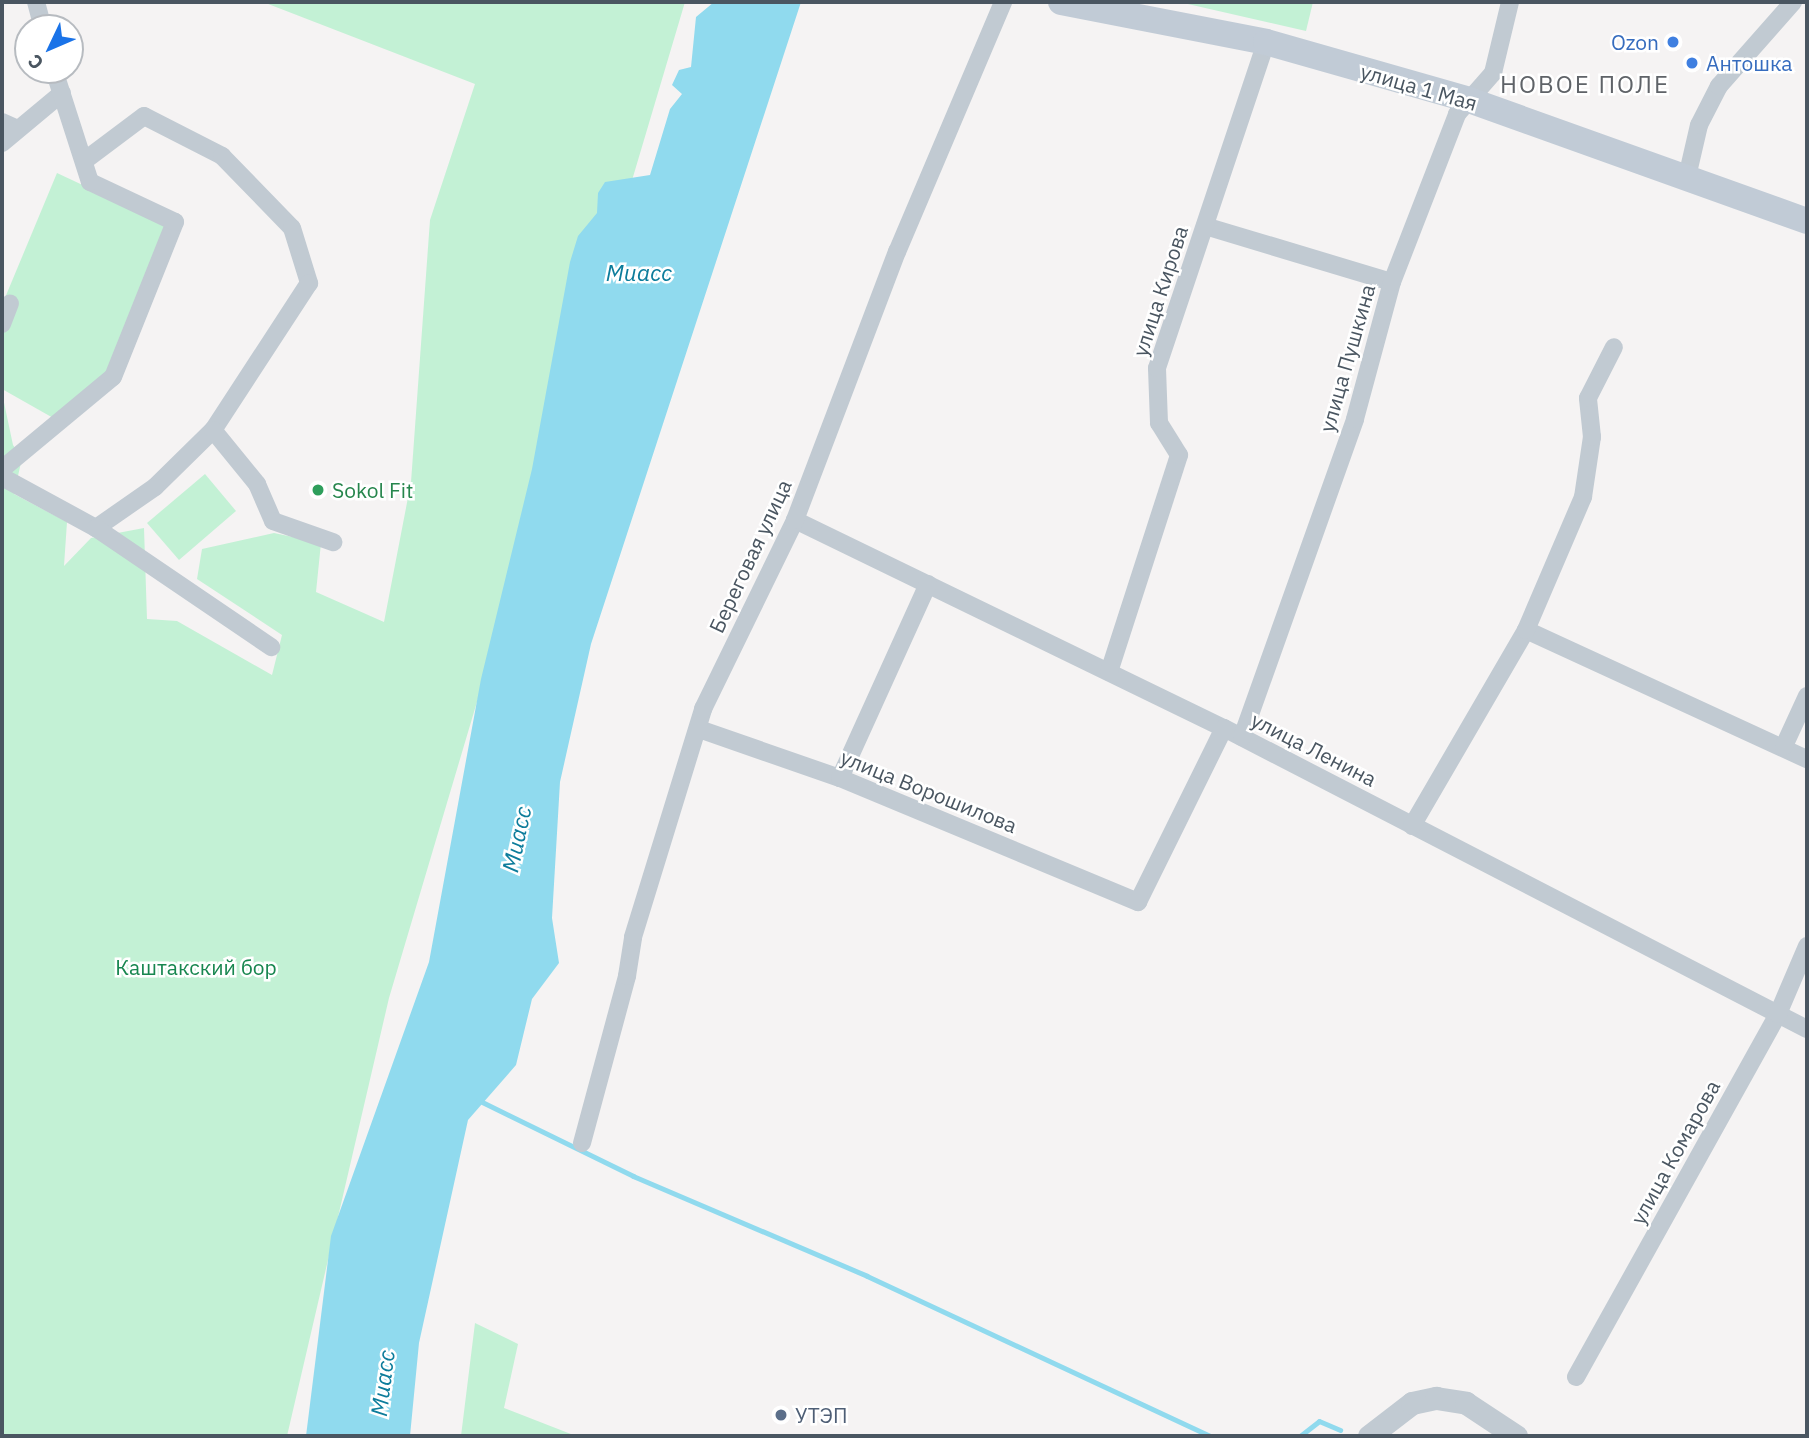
<!DOCTYPE html>
<meta charset="utf-8">
<style>
body{margin:0}
#map{position:relative;width:1809px;height:1438px;overflow:hidden;background:#f5f3f3;font-family:"IBM Plex Sans",sans-serif}
div>[style]{position:absolute}
.green>*{inset:0;background:#c3f1d5}
.water>*{inset:0;background:#90daee}
.stream>*{height:5px;margin:-2.5px;padding:0 2.5px;transform-origin:2.5px;border-radius:2.5px;background:#90daee}
.minor>*{height:18px;margin:-9px;padding:0 9px;transform-origin:9px;border-radius:9px;background:#c1cad2}
.tertiary>*{height:23px;margin:-11.5px;padding:0 11.5px;transform-origin:11.5px;border-radius:11.5px;background:#c1cad2}
.secondary>*{height:26px;margin:-13px;padding:0 13px;transform-origin:13px;border-radius:13px;background:#c1cbd6}
.dots>*{width:19px;height:19px;translate:-50% -50%;box-sizing:border-box;border:4px solid #fff;border-radius:50%}
span{translate:-50% -50%;white-space:nowrap;text-align:center;line-height:1.15;-webkit-text-stroke:5px #fff;paint-order:stroke}
.shop-label{font-size:21px;color:#366cbe}
.right{translate:-100% -50%;text-align:right}
.left{translate:0 -50%;text-align:left}
.street-label{font-size:21px;color:#4a5661}
.leisure-label{font-size:21px;color:#27864d}
.park-label{font-size:21px;color:#17864f}
.service-label{font-size:21px;color:#4e5e75}
.water-label{font-size:23px;color:#0c7c9b;font-style:italic}
.quarter-label{font-size:24px;color:#5f6368;letter-spacing:2px}
.frame{position:absolute;inset:0;border:4px solid #4a5661;pointer-events:none}
.north{position:absolute;left:14px;top:14px;width:70px;height:70px;box-sizing:border-box;background:#fff;border:2px solid #b7bbc0;border-radius:50%;rotate:226deg;font-size:19px;font-weight:700;line-height:28px;text-align:center;color:#4a5661}
.north::after{content:'';display:block;margin:auto;width:24px;height:32px;background:#1a73e8;clip-path:polygon(50% 0,100% 100%,50% 72%,0 100%)}
</style>
<div id="map">
<div class="green">
<i style="clip-path:polygon(263px 2px,685px 2px,389px 998px,287px 1436px,2px 1436px,2px 393px,13px 445px,22px 458px,14px 494px,67px 522px,64px 566px,91px 538px,144px 528px,147px 619px,177px 621px,272px 675px,282px 635px,197px 579px,202px 549px,274px 533px,321px 543px,316px 592px,384px 622px,411px 482px,430px 220px,475px 84px)"></i>
<i style="clip-path:polygon(1179px 2px,1313px 2px,1306px 31px)"></i>
<i style="clip-path:polygon(57px 173px,170px 226px,109px 374px,55px 419px,2px 389px,2px 305px)"></i>
<i style="clip-path:polygon(205px 474px,236px 511px,179px 560px,147px 523px)"></i>
<i style="clip-path:polygon(475px 1323px,518px 1344px,504px 1408px,576px 1436px,461px 1436px)"></i>
</div>
<div class="water">
<i style="clip-path:polygon(714px 2px,801px 2px,591px 644px,560px 782px,552px 918px,559px 963px,532px 999px,516px 1065px,468px 1120px,419px 1343px,410px 1436px,306px 1436px,331px 1236px,429px 962px,481px 679px,532px 469px,570px 262px,578px 236px,597px 213px,598px 193px,605px 182px,650px 175px,670px 109px,682px 94px,672px 85px,679px 70px,691px 67px,696px 17px)"></i>
</div>
<div class="stream">
<i style="left:478px;top:1100px;width:173px;rotate:26.1deg"></i>
<i style="left:633px;top:1176px;width:254px;rotate:23.1deg"></i>
<i style="left:867px;top:1276px;width:378px;rotate:25deg"></i>
<i style="left:1300px;top:1436px;width:24px;rotate:-38deg"></i>
<i style="left:1319px;top:1421px;width:23px;rotate:23deg"></i>
</div>
<div class="minor">
<i style="left:36px;top:2px;width:27px;rotate:75deg"></i>
<i style="left:2px;top:122px;width:17px;rotate:24deg"></i>
<i style="left:2px;top:143px;width:78px;rotate:-39.8deg"></i>
<i style="left:84px;top:161px;width:75px;rotate:-36.9deg"></i>
<i style="left:144px;top:116px;width:88px;rotate:27.1deg"></i>
<i style="left:222px;top:156px;width:100px;rotate:45.8deg"></i>
<i style="left:292px;top:228px;width:58px;rotate:72.8deg"></i>
<i style="left:309px;top:283px;width:176px;rotate:123.1deg"></i>
<i style="left:213px;top:430px;width:81px;rotate:135.5deg"></i>
<i style="left:155px;top:487px;width:72px;rotate:145.2deg"></i>
<i style="left:1687px;top:177px;width:53px;rotate:-77deg"></i>
<i style="left:1699px;top:125px;width:44px;rotate:-62.9deg"></i>
<i style="left:1719px;top:86px;width:112px;rotate:-48.6deg"></i>
<i style="left:1205px;top:226px;width:195px;rotate:16.7deg"></i>
<i style="left:2px;top:324px;width:22px;rotate:-69deg"></i>
<i style="left:213px;top:430px;width:70px;rotate:50.8deg"></i>
<i style="left:257px;top:484px;width:40px;rotate:66.6deg"></i>
<i style="left:273px;top:521px;width:64px;rotate:19.3deg"></i>
<i style="left:2px;top:469px;width:144px;rotate:-39.7deg"></i>
<i style="left:113px;top:377px;width:167px;rotate:-68.2deg"></i>
<i style="left:175px;top:222px;width:94px;rotate:-154.8deg"></i>
<i style="left:90px;top:182px;width:118px;rotate:-107.8deg"></i>
<i style="left:2px;top:477px;width:107px;rotate:28.5deg"></i>
<i style="left:96px;top:528px;width:212px;rotate:34.2deg"></i>
<i style="left:795px;top:520px;width:477px;rotate:25.9deg"></i>
<i style="left:1224px;top:728px;width:656px;rotate:27.31deg"></i>
<i style="left:1526px;top:630px;width:309px;rotate:24.7deg"></i>
<i style="left:1109px;top:672px;width:228px;rotate:-72.1deg"></i>
<i style="left:1179px;top:455px;width:38px;rotate:-122deg"></i>
<i style="left:1159px;top:423px;width:55px;rotate:-92.1deg"></i>
<i style="left:1157px;top:368px;width:344px;rotate:-71.5deg"></i>
<i style="left:699px;top:729px;width:149px;rotate:19.2deg"></i>
<i style="left:840px;top:778px;width:323px;rotate:22.6deg"></i>
<i style="left:1138px;top:902px;width:194px;rotate:-63.7deg"></i>
<i style="left:1242px;top:737px;width:337px;rotate:-70.4deg"></i>
<i style="left:1355px;top:419px;width:142px;rotate:-74.9deg"></i>
<i style="left:1392px;top:282px;width:180px;rotate:-68.8deg"></i>
<i style="left:1457px;top:114px;width:55px;rotate:-48.7deg"></i>
<i style="left:1493px;top:73px;width:73px;rotate:-76.5deg"></i>
<i style="left:1784px;top:746px;width:55px;rotate:-65.3deg"></i>
<i style="left:840px;top:778px;width:213px;rotate:-65.6deg"></i>
<i style="left:1412px;top:826px;width:227px;rotate:-59.8deg"></i>
<i style="left:1526px;top:630px;width:145px;rotate:-66.8deg"></i>
<i style="left:1583px;top:497px;width:61px;rotate:-81.5deg"></i>
<i style="left:1592px;top:437px;width:39px;rotate:-96deg"></i>
<i style="left:1588px;top:398px;width:57px;rotate:-63deg"></i>
<i style="left:582px;top:1143px;width:173px;rotate:-74.9deg"></i>
<i style="left:627px;top:976px;width:39px;rotate:-81deg"></i>
<i style="left:633px;top:937px;width:239px;rotate:-72.9deg"></i>
<i style="left:703px;top:709px;width:210px;rotate:-64deg"></i>
<i style="left:795px;top:520px;width:287px;rotate:-69.2deg"></i>
<i style="left:897px;top:252px;width:272px;rotate:-67deg"></i>
<i style="left:1576px;top:1377px;width:415px;rotate:-60.9deg"></i>
<i style="left:1778px;top:1014px;width:74px;rotate:-66.9deg"></i>
</div>
<div class="tertiary">
<i style="left:1369px;top:1436px;width:54px;rotate:-37.5deg"></i>
<i style="left:1412px;top:1403px;width:25px;rotate:-12deg"></i>
<i style="left:1436px;top:1398px;width:30px;rotate:9deg"></i>
<i style="left:1466px;top:1403px;width:60px;rotate:33.4deg"></i>
</div>
<div class="secondary">
<i style="left:1061px;top:2px;width:209px;rotate:11deg"></i>
<i style="left:1266px;top:42px;width:211px;rotate:15.9deg"></i>
<i style="left:1469px;top:100px;width:359px;rotate:19.7deg"></i>
</div>
<div class="dots">
<i style="left:1673px;top:42px;background:#3f7fe0"></i>
<i style="left:1692px;top:63px;background:#3f7fe0"></i>
<i style="left:318px;top:490px;background:#2e9e5b"></i>
<i style="left:781px;top:1415px;background:#5c6f8a"></i>
</div>
<div class="shop-label">
<span class="right" style="left:1659px;top:42px">Ozon</span>
<span class="left" style="left:1706px;top:63px">Антошка</span>
</div>
<div class="street-label">
<span style="left:1419px;top:87px;rotate:16deg">улица 1 Мая</span>
<span style="left:1160px;top:291px;rotate:-72deg">улица Кирова</span>
<span style="left:1347px;top:358px;rotate:-74deg">улица Пушкина</span>
<span style="left:750px;top:556px;rotate:-65deg">Береговая улица</span>
<span style="left:1314px;top:749px;rotate:27deg">улица Ленина</span>
<span style="left:929px;top:791px;rotate:22deg">улица Ворошилова</span>
<span style="left:1675px;top:1152px;rotate:-61deg">улица Комарова</span>
</div>
<div class="leisure-label">
<span class="left" style="left:332px;top:490px">Sokol Fit</span>
</div>
<div class="park-label">
<span style="left:196px;top:967px">Каштакский бор</span>
</div>
<div class="service-label">
<span class="left" style="left:795px;top:1415px">УТЭП</span>
</div>
<div class="water-label">
<span style="left:639px;top:272px">Миасс</span>
<span style="left:516px;top:839px;rotate:-78deg">Миасс</span>
<span style="left:382px;top:1383px;rotate:-83deg">Миасс</span>
</div>
<div class="quarter-label">
<span style="left:1585px;top:85px">НОВОЕ ПОЛЕ</span>
</div>
<div class="frame"></div>
<div class="north">С</div>
</div>
